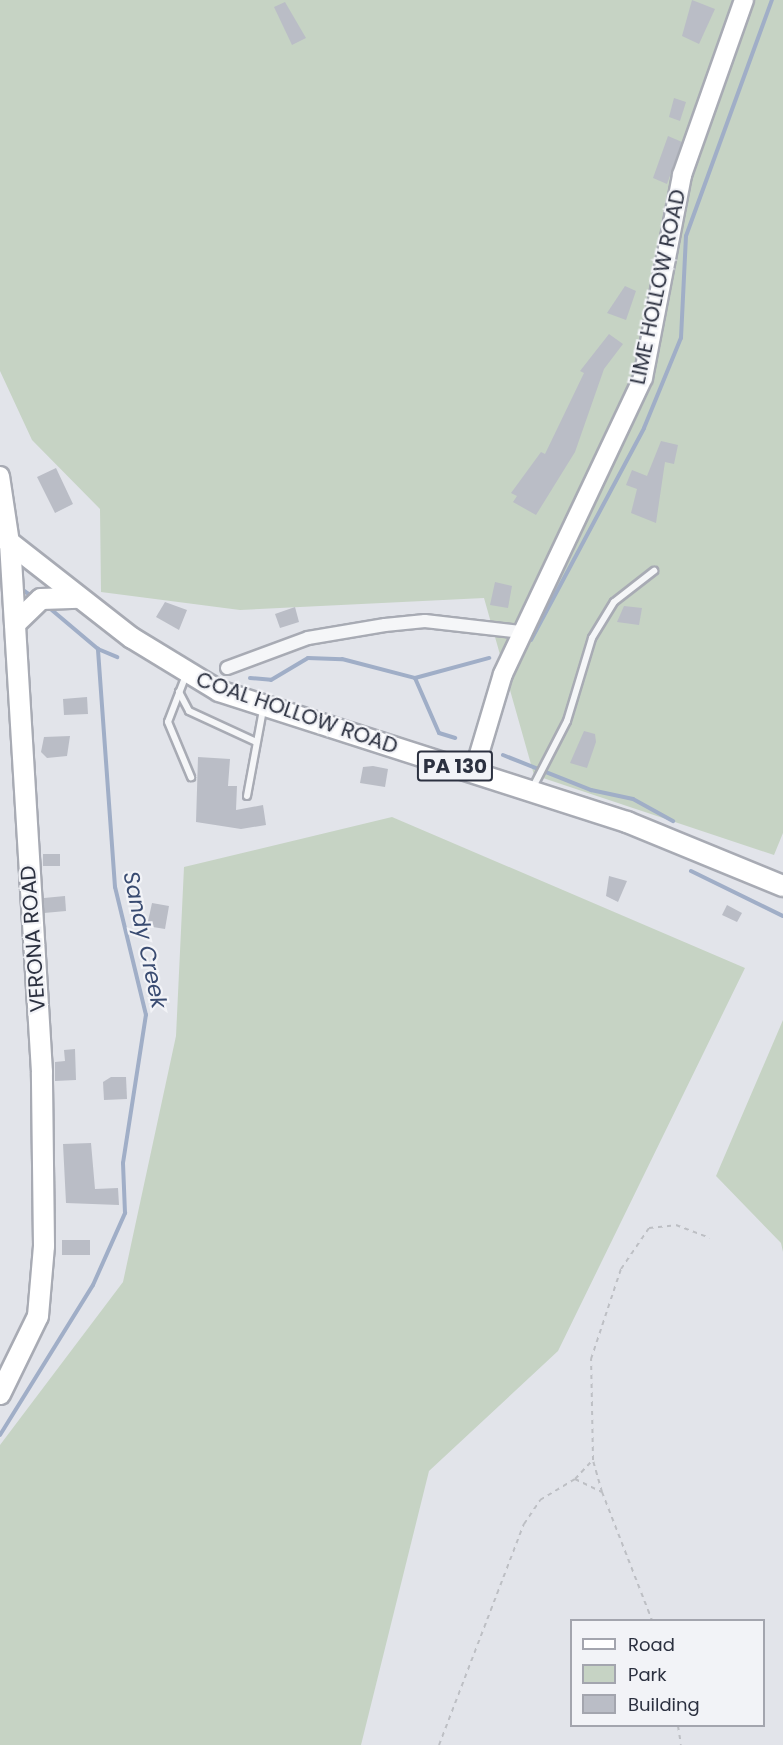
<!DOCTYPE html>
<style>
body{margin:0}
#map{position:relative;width:783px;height:1745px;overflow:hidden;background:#e2e4ea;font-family:Poppins,sans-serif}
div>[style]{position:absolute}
.green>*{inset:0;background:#c6d3c4}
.stream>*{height:4px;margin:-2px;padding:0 2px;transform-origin:2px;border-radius:2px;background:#a0aec7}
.building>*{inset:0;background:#babdc6}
.path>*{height:2px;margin-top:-1px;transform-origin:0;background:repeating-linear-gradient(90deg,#bdbfc4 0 4.5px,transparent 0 9px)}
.roads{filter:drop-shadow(2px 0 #a8abb4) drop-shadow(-2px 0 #a8abb4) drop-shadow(0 2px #a8abb4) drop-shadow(0 -2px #a8abb4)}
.lane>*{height:6px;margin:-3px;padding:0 3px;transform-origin:3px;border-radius:3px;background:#f5f6f8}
.street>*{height:12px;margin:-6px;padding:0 6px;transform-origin:6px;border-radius:6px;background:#f5f6f8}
.secondary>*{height:18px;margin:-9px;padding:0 9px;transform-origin:9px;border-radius:9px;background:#fff}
.primary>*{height:20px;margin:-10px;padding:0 10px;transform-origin:10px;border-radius:10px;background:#fff}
span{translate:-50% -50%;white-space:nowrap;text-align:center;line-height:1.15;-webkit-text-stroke:4.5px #f2f3f7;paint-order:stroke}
.shield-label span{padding:2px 4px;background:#f2f3f7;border:2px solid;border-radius:4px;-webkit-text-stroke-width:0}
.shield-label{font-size:20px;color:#2c3140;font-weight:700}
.street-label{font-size:21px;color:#2c3140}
.water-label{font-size:22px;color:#394b71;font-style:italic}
.legend{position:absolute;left:570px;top:1619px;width:195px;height:108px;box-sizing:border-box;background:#f2f3f7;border:2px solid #a3a5ae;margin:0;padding:8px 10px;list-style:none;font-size:18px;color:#2c3140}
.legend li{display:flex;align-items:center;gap:12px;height:30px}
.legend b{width:30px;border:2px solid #a3a5ae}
</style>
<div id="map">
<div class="green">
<i style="clip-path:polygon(0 0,783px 0,783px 833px,774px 855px,534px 775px,484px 598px,240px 610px,101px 592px,100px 509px,32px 440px,0 371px)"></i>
<i style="clip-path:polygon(392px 817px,745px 968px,558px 1351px,429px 1471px,361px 1745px,0 1745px,0 1445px,123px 1282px,176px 1036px,184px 867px)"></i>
<i style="clip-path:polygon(783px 1020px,783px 1252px,781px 1243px,716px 1176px)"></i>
</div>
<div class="stream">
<i style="left:20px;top:588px;width:16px;rotate:35deg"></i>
<i style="left:531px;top:640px;width:240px;rotate:-61.9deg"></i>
<i style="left:644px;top:428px;width:97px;rotate:-67.7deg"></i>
<i style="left:681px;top:338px;width:102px;rotate:-87.2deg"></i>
<i style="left:686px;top:236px;width:251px;rotate:-70deg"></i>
<i style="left:98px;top:649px;width:21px;rotate:23deg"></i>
<i style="left:250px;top:678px;width:21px;rotate:5deg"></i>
<i style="left:271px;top:680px;width:43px;rotate:-30.7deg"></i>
<i style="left:308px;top:658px;width:34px;rotate:2deg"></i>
<i style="left:342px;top:659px;width:75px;rotate:14.6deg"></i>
<i style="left:415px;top:678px;width:77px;rotate:-15.1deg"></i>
<i style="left:415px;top:678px;width:60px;rotate:66.4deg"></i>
<i style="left:439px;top:733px;width:17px;rotate:17deg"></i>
<i style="left:503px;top:755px;width:95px;rotate:21.7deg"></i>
<i style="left:591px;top:790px;width:43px;rotate:12.1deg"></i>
<i style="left:633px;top:799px;width:46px;rotate:28.8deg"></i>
<i style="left:691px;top:871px;width:102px;rotate:26.1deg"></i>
<i style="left:0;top:1435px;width:176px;rotate:-58.2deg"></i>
<i style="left:93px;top:1285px;width:79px;rotate:-66deg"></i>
<i style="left:125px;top:1213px;width:50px;rotate:-92.3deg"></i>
<i style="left:123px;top:1163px;width:150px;rotate:-81.2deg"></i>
<i style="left:146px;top:1015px;width:132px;rotate:-103.6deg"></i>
<i style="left:115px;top:887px;width:239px;rotate:-94.1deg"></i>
<i style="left:98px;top:649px;width:67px;rotate:-139.9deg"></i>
</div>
<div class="building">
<i style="clip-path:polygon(692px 0,715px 9px,699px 44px,682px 36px)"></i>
<i style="clip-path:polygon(285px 2px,306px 38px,292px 45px,274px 7px)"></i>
<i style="clip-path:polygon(674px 98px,686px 102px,680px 121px,669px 117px)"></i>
<i style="clip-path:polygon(668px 136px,682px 142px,667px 184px,653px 178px)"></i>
<i style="clip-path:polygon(625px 286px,636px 291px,626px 320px,607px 313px)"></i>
<i style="clip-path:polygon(609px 334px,623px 344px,604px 369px,575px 452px,536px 515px,513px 502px,517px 496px,511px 493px,541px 452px,545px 454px,584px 373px,580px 371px)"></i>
<i style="clip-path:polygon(661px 441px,678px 445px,674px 464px,665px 462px,656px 523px,631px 513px,637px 489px,626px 485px,632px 470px,647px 476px)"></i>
<i style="clip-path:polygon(56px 468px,73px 504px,55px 513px,37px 477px)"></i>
<i style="clip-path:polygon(495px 582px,512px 586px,508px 608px,490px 605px)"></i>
<i style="clip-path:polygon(165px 602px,187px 610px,179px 630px,156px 617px)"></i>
<i style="clip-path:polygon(624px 606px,642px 608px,639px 625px,617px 622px)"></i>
<i style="clip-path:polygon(295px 607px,299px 622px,280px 628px,275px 614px)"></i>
<i style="clip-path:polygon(87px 697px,88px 714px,64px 715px,63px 699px)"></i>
<i style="clip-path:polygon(584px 731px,595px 734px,596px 742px,587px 768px,570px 763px)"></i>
<i style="clip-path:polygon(70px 736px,67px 756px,47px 758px,41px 752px,44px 737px)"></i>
<i style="clip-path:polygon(198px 757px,230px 759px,228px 786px,237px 786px,236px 810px,263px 805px,266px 825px,241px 829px,196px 822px)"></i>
<i style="clip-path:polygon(373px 766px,388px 769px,385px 787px,360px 783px,363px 767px)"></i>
<i style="clip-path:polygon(43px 854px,60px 854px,60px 866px,43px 866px)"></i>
<i style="clip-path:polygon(609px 876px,627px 881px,618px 902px,606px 896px)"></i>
<i style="clip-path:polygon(65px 896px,66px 911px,44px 913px,44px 898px)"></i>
<i style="clip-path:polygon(152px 903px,169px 906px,165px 929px,147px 926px)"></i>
<i style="clip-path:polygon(727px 905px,742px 913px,737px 922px,722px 915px)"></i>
<i style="clip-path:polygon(75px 1049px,76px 1080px,55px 1081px,55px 1062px,65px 1061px,64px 1050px)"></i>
<i style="clip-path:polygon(111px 1077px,126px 1077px,127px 1099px,104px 1100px,103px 1082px)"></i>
<i style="clip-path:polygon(91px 1143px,95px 1189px,118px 1188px,119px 1205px,66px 1203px,63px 1144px)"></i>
<i style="clip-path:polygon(62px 1240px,90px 1240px,90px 1255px,62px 1255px)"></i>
</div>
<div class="path">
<i style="left:575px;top:1479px;width:26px;rotate:-47deg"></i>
<i style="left:602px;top:1492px;width:33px;rotate:-106deg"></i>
<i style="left:593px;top:1460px;width:101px;rotate:-91.1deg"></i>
<i style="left:591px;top:1359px;width:95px;rotate:-71.6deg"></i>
<i style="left:621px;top:1269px;width:50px;rotate:-55.7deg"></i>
<i style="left:649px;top:1228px;width:27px;rotate:-6deg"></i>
<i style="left:676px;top:1225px;width:36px;rotate:21deg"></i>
<i style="left:678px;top:1726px;width:19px;rotate:81deg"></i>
<i style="left:439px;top:1745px;width:237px;rotate:-69deg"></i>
<i style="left:524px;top:1524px;width:29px;rotate:-56deg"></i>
<i style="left:540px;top:1500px;width:41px;rotate:-31deg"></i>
<i style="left:575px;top:1479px;width:30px;rotate:26deg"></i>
<i style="left:602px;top:1492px;width:137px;rotate:68.7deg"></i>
</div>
<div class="roads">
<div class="lane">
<i style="left:186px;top:675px;width:50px;rotate:111deg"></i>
<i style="left:168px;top:722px;width:60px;rotate:67.3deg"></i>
<i style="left:179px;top:692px;width:21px;rotate:62deg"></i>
<i style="left:189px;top:711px;width:74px;rotate:24.8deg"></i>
<i style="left:533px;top:787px;width:74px;rotate:-62.7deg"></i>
<i style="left:567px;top:721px;width:87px;rotate:-73.2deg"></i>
<i style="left:592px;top:638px;width:42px;rotate:-58.6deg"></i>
<i style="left:614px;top:602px;width:51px;rotate:-37.8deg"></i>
<i style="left:247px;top:796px;width:87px;rotate:-79.5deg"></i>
</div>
<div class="street">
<i style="left:227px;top:668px;width:86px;rotate:-20.3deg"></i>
<i style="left:308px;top:638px;width:78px;rotate:-9.6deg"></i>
<i style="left:385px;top:625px;width:40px;rotate:-5.7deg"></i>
<i style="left:425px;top:621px;width:98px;rotate:6.5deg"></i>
</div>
<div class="secondary">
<i style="left:0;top:476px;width:68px;rotate:81.5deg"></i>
<i style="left:474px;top:771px;width:101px;rotate:-73.4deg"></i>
<i style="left:503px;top:674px;width:327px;rotate:-64.7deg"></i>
<i style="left:643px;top:378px;width:207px;rotate:-79.1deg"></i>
<i style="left:682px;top:175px;width:186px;rotate:-70.5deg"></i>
</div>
<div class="primary">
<i style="left:0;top:535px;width:167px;rotate:38deg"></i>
<i style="left:132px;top:638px;width:102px;rotate:31.3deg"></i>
<i style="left:219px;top:691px;width:429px;rotate:17.8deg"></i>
<i style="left:627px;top:822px;width:169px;rotate:22.3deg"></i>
<i style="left:15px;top:624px;width:36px;rotate:-44deg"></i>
<i style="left:41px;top:599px;width:38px;rotate:-2deg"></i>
<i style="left:0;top:1394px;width:87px;rotate:-64deg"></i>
<i style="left:38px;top:1316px;width:70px;rotate:-85.1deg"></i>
<i style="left:44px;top:1246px;width:174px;rotate:-90.7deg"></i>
<i style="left:42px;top:1072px;width:530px;rotate:-93.46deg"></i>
</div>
</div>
<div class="shield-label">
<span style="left:455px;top:766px">PA 130</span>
</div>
<div class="street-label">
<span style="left:658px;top:287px;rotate:-78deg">LIME HOLLOW ROAD</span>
<span style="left:297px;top:713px;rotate:19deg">COAL HOLLOW ROAD</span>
<span style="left:33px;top:939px;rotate:-94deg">VERONA ROAD</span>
</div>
<div class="water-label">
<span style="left:145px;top:940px;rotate:78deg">Sandy Creek</span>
</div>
<ul class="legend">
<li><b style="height:8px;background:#fff"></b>Road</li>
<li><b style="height:16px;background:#c6d3c4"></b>Park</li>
<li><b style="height:16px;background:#babdc6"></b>Building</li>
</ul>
</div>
